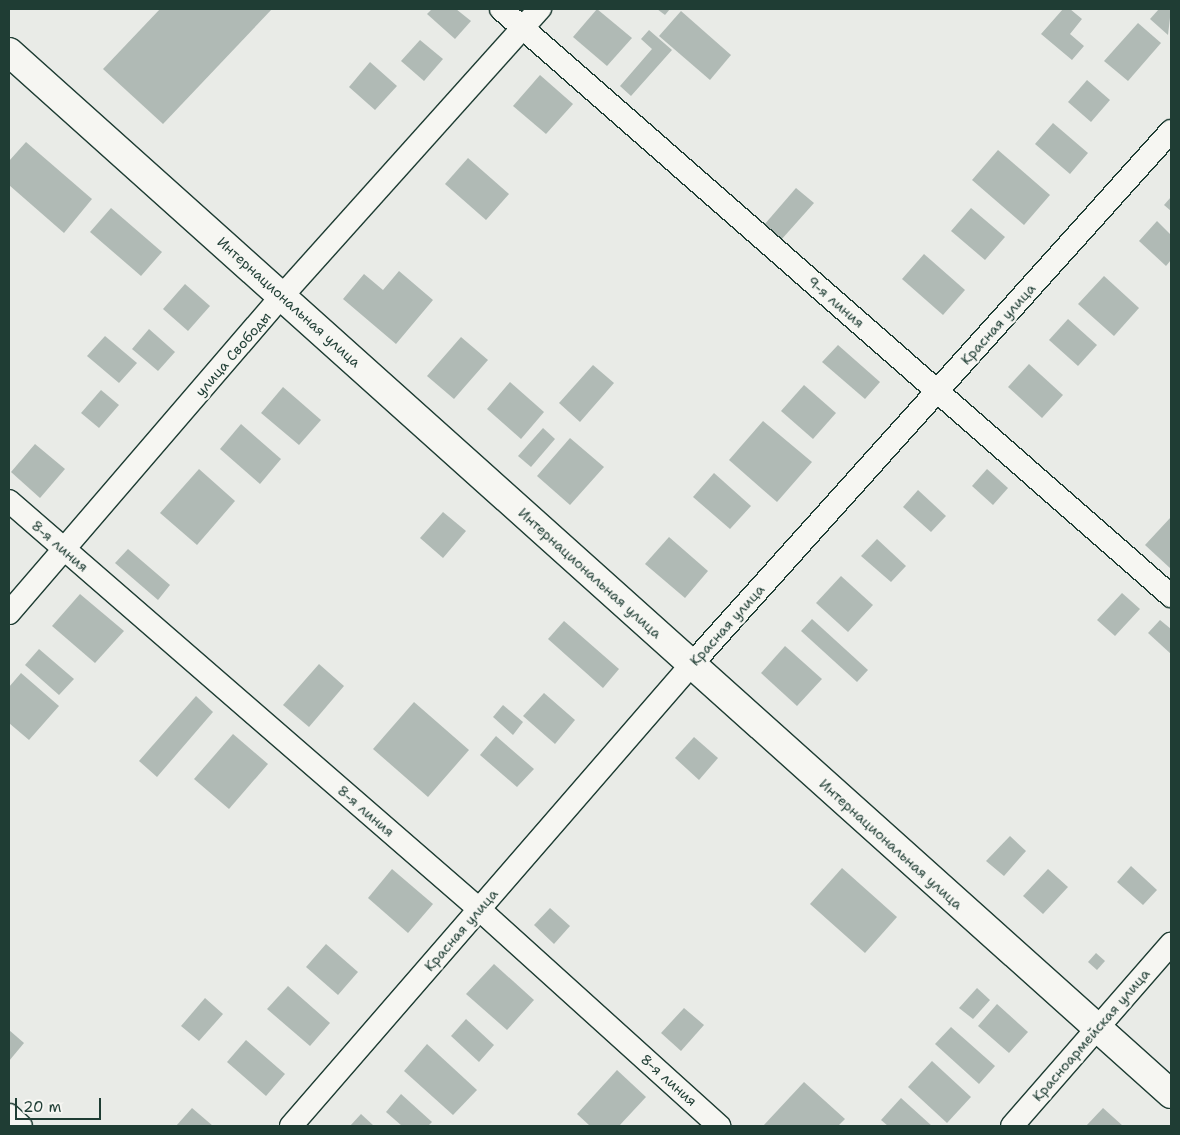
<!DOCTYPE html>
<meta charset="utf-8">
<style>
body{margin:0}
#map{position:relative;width:1180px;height:1135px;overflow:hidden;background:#e9ebe7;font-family:"Shantell Sans",sans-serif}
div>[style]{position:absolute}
.building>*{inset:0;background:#b0bab5}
.roads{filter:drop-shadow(1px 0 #1f3d34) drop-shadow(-1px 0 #1f3d34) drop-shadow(0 1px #1f3d34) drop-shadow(0 -1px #1f3d34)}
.street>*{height:22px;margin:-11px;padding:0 11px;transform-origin:11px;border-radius:11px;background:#f6f6f2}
.secondary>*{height:28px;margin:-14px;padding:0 14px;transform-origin:14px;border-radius:14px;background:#f6f6f2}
span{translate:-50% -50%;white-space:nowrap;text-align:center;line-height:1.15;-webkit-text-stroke:5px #f6f6f2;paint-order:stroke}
.street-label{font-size:14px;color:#1f3d34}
.frame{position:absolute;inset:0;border:10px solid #1f3d34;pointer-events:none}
.scale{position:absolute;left:15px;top:1098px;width:86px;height:22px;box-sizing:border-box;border:2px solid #1f3d34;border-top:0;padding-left:6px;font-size:15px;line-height:18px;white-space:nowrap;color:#1f3d34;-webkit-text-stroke:4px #f6f6f2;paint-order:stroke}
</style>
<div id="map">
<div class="building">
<i style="clip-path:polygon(160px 9px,272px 9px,163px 124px,103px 69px)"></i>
<i style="clip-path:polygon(432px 9px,456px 9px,471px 21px,455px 39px,427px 14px)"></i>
<i style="clip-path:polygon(597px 9px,632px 38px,607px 66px,573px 37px)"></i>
<i style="clip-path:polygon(657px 9px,670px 9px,665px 15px)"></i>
<i style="clip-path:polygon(1063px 9px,1070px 9px,1082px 19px,1070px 34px,1084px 46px,1072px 60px,1041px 34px)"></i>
<i style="clip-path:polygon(1159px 9px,1171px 9px,1168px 35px,1150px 19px)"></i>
<i style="clip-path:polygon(681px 11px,731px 55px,710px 80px,659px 36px)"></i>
<i style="clip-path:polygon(1138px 23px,1161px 43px,1128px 81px,1104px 61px)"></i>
<i style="clip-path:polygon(649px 30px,672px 50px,631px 96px,620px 86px,652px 49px,641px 39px)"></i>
<i style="clip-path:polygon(420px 40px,443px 59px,424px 81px,401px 61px)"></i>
<i style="clip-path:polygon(370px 62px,397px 86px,375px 110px,349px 87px)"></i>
<i style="clip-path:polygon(540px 75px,573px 104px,546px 134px,513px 106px)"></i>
<i style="clip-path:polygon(1087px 80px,1110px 100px,1091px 122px,1068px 102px)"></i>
<i style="clip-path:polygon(1053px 123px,1088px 153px,1070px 174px,1035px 144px)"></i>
<i style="clip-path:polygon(26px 142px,92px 199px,64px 233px,9px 185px,9px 161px)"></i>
<i style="clip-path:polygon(998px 150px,1050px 195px,1024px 225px,972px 180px)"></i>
<i style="clip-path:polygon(468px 158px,509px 194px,486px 220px,445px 184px)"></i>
<i style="clip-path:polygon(796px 188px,814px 203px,781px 240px,764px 225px)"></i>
<i style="clip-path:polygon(1171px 197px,1171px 211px,1164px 205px)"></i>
<i style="clip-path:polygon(111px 208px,162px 252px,141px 276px,90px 232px)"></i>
<i style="clip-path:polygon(971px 208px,1005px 237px,985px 260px,951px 231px)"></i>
<i style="clip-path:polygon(1157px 221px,1171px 235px,1171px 260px,1166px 266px,1139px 241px)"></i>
<i style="clip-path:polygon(924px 254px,965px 290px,943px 315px,902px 279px)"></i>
<i style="clip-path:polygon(399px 271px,433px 300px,396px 344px,343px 299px,364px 274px,383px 290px)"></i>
<i style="clip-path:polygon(1104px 276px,1139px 308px,1114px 336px,1078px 304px)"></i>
<i style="clip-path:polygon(185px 284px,210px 306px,188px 331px,163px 309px)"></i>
<i style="clip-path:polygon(1068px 319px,1097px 345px,1078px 366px,1049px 340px)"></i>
<i style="clip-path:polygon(149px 329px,175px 352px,158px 371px,132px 349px)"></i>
<i style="clip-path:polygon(105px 336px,137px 363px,119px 383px,87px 356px)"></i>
<i style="clip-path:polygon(461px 337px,488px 360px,454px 399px,427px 376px)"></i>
<i style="clip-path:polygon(838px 345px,880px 382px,865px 399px,822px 362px)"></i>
<i style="clip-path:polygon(1029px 364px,1063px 395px,1042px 418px,1008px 387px)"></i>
<i style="clip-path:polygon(593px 365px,614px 383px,580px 422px,559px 403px)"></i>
<i style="clip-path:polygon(510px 382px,544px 412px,521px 439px,487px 409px)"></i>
<i style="clip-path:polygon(804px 385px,836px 413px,813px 439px,781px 411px)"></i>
<i style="clip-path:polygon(283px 387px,321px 420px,299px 445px,261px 413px)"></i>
<i style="clip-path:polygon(101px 390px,119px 405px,99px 428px,81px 413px)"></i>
<i style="clip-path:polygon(763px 421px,812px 462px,777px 502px,729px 460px)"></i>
<i style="clip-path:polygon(241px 424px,281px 459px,260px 484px,220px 449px)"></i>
<i style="clip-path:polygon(543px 428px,555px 439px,531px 467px,518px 456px)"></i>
<i style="clip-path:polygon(570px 438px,604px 467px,570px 505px,537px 476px)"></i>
<i style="clip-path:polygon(35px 444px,65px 469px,40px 498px,11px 472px)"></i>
<i style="clip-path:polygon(199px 469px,235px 501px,197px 545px,160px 513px)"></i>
<i style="clip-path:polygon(987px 469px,1008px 488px,993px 505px,972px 486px)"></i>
<i style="clip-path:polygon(714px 473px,751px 506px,730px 529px,693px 497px)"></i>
<i style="clip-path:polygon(918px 490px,946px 516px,931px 532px,903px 507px)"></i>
<i style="clip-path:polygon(443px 512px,466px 531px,443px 558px,420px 538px)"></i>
<i style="clip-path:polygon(1171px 517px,1171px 569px,1145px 545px)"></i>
<i style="clip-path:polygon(669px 537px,708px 571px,685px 598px,645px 564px)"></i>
<i style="clip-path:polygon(877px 539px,906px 566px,891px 582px,861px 556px)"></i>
<i style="clip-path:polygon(128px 549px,170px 585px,158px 600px,115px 563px)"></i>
<i style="clip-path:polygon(841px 576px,873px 605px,848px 632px,816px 603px)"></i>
<i style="clip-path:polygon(1122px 593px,1140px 609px,1115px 636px,1097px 620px)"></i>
<i style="clip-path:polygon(80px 594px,124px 631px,95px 663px,52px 626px)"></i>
<i style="clip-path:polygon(812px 619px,868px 670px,857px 682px,801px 631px)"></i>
<i style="clip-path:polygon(1160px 620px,1171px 629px,1171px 654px,1148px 633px)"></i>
<i style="clip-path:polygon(564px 621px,619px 669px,603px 688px,548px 639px)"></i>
<i style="clip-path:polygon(785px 646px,822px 679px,797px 706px,761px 673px)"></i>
<i style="clip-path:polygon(39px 649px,74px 679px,59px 695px,25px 665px)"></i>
<i style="clip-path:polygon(319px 664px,344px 686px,309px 727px,283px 705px)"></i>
<i style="clip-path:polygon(21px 673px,59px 706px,29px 740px,9px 723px,9px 687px)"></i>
<i style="clip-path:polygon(544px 693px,575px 720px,555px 744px,523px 716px)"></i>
<i style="clip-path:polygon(196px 696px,213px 712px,157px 777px,139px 761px)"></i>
<i style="clip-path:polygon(414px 702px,469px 750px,428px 797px,373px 749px)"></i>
<i style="clip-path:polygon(503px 705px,523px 722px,513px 735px,493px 717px)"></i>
<i style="clip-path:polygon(233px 734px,268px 764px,229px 809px,194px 779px)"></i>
<i style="clip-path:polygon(496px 736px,534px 769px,517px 787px,480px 755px)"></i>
<i style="clip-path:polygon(694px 737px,718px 758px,699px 780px,675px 758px)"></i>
<i style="clip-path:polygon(1010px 836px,1026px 851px,1004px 876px,986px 861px)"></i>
<i style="clip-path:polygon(1131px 866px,1157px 890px,1143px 905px,1117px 882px)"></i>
<i style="clip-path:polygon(842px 868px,897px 917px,865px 953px,810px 904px)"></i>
<i style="clip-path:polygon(392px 869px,433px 904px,408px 933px,368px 898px)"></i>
<i style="clip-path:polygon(1048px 869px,1068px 887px,1043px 914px,1023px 896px)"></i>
<i style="clip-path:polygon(550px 908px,570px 926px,554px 944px,534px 925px)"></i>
<i style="clip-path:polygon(326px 944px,358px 972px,338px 995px,306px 967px)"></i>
<i style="clip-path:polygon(1096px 953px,1105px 961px,1097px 970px,1088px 962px)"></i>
<i style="clip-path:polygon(494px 964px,534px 1000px,507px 1030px,466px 994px)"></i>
<i style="clip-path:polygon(288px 986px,330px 1023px,310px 1046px,267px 1009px)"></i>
<i style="clip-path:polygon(977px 988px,990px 1000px,973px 1019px,959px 1008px)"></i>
<i style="clip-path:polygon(205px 998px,223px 1014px,199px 1041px,181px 1026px)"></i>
<i style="clip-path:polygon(997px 1004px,1028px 1032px,1009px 1053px,978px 1026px)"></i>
<i style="clip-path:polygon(684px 1008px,704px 1025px,681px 1051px,661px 1033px)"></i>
<i style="clip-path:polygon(466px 1019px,494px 1045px,479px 1062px,451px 1036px)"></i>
<i style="clip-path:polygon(951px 1027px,995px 1066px,979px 1084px,935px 1044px)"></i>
<i style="clip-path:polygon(9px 1030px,24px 1043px,9px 1061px)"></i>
<i style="clip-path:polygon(246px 1040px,285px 1074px,266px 1096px,227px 1062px)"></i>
<i style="clip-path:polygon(427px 1044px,477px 1090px,453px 1115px,404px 1071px)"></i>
<i style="clip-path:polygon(932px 1061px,971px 1097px,947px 1123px,908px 1087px)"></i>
<i style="clip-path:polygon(617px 1070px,646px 1097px,619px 1126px,590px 1126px,577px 1114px)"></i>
<i style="clip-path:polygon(804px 1082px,845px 1119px,838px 1126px,763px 1126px)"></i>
<i style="clip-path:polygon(401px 1094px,432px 1122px,428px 1126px,402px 1126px,386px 1112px)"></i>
<i style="clip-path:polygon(901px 1098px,932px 1126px,888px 1126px,881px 1120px)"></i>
<i style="clip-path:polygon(192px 1108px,213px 1126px,176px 1126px)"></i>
<i style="clip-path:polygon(1103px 1108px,1123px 1126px,1086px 1126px)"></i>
<i style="clip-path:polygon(361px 1114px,374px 1126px,350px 1126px)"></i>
</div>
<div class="roads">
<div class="street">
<i style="left:501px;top:9px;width:891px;rotate:41.22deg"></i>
<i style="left:9px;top:501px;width:622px;rotate:40.96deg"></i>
<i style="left:479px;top:909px;width:324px;rotate:42.1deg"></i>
<i style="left:9px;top:613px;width:420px;rotate:-49.3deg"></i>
<i style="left:283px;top:295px;width:385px;rotate:-48.1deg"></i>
<i style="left:9px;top:1115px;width:16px;rotate:43deg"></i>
<i style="left:291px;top:1126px;width:610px;rotate:-49.05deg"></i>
<i style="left:691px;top:665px;width:718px;rotate:-48.05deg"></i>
<i style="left:1012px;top:1126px;width:242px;rotate:-48.9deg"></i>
</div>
<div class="secondary">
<i style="left:9px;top:52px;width:1561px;rotate:41.88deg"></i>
</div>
</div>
<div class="street-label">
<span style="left:289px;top:302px;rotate:42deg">Интернациональная улица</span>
<span style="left:836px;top:302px;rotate:41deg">9-я линия</span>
<span style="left:998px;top:324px;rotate:-48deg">Красная улица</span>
<span style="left:233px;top:354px;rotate:-49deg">улица Свободы</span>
<span style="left:60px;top:546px;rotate:41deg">8-я линия</span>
<span style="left:590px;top:573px;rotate:42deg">Интернациональная улица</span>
<span style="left:727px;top:625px;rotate:-48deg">Красная улица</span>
<span style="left:366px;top:811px;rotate:41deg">8-я линия</span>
<span style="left:891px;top:844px;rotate:42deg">Интернациональная улица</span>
<span style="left:461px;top:930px;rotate:-49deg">Красная улица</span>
<span style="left:1091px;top:1035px;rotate:-49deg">Красноармейская улица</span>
<span style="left:669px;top:1080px;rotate:42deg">8-я линия</span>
</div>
<div class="frame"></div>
<div class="scale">20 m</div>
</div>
